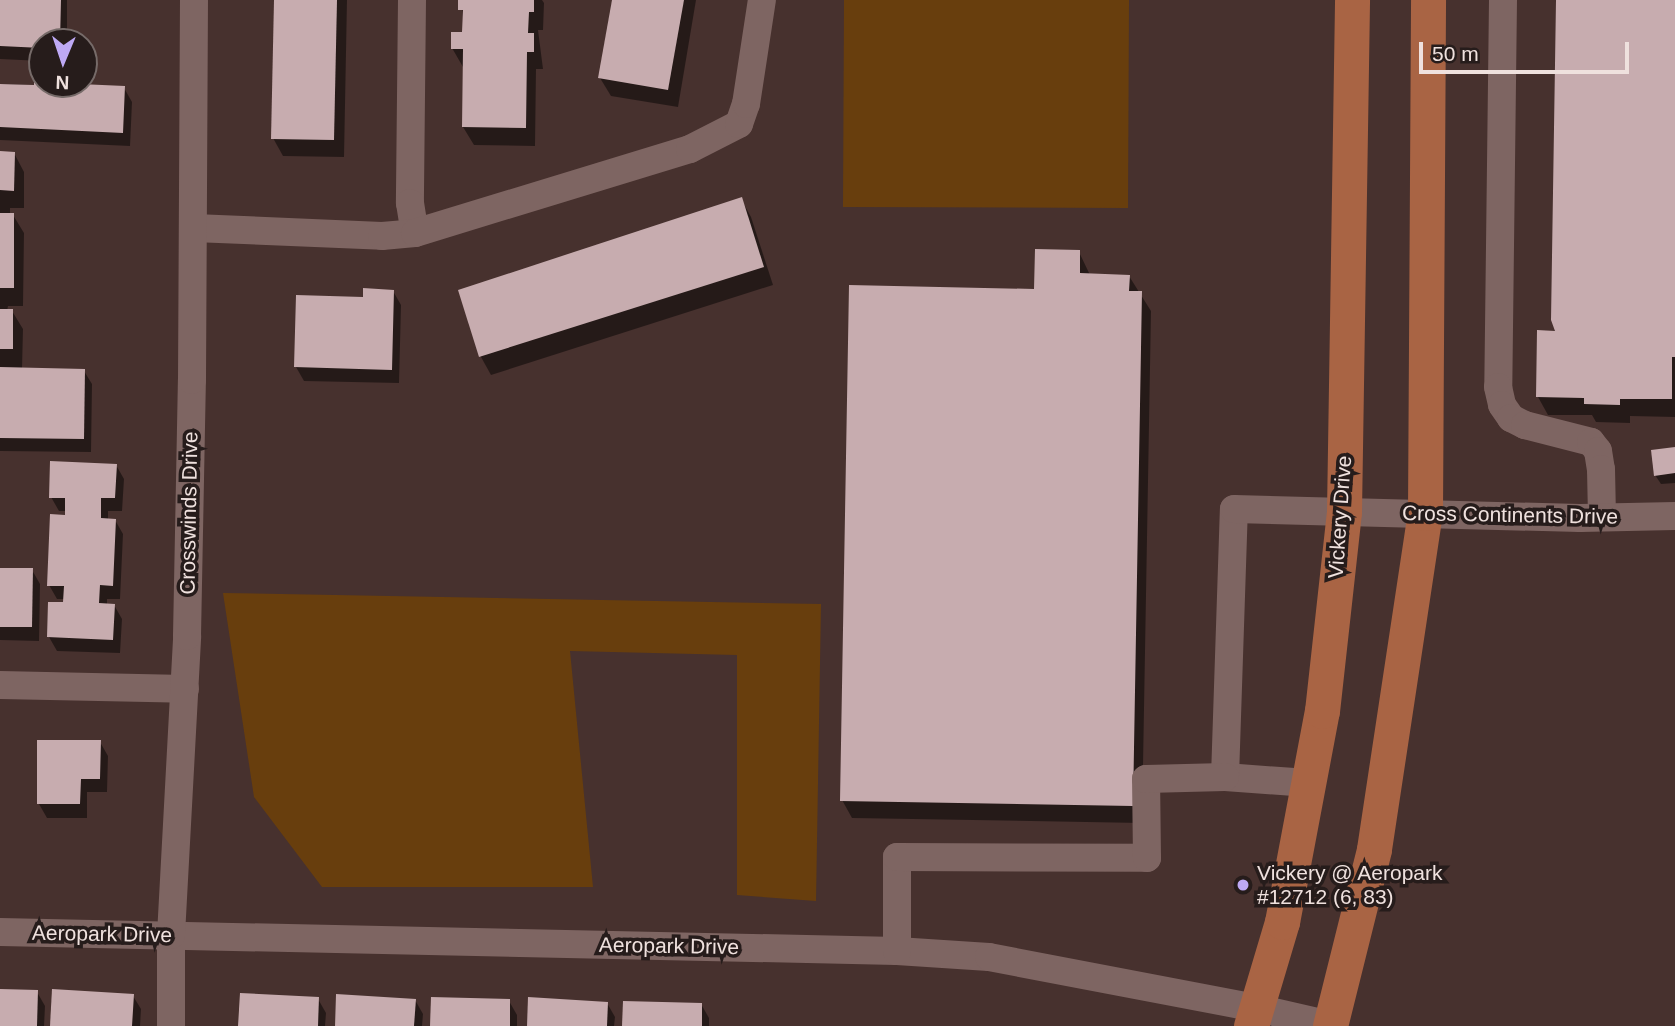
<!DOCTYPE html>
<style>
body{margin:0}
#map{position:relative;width:1675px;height:1026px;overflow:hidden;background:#47312e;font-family:Helvetica,sans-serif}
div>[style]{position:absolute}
.green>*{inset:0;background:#683e0d}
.shadow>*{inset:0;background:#0007}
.building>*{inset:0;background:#c7acaf}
.minor>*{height:28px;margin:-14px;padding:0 14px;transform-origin:14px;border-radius:14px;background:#7e6562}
.major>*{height:35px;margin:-17.5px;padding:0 17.5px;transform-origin:17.5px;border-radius:17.5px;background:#a96444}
.dots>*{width:19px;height:19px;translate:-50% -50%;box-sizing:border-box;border:4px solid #261c1b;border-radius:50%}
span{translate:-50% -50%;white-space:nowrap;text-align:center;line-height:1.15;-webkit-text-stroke:7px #261c1b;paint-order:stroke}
.street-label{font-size:21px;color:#efe1de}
.poi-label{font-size:21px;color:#efe1de}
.left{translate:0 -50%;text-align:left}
.north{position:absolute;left:28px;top:28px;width:70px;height:70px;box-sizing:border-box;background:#261c1b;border:2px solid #766b69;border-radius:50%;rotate:182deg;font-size:19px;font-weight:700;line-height:28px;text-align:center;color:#efe1de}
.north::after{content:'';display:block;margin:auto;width:24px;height:32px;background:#bea9f5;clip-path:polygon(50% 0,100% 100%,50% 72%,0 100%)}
.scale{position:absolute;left:1419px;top:42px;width:210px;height:32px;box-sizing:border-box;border:4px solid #efe1de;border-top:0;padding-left:9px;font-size:21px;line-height:24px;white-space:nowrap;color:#efe1de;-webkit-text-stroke:5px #261c1b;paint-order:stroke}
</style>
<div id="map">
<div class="green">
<i style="clip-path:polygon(844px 0,1129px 0,1128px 208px,843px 207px)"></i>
<i style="clip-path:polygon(223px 593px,821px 604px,816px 901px,737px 895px,737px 655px,570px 651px,593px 887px,322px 887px,254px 797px)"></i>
</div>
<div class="shadow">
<i style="clip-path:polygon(0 0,67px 0,67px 42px,42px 42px,42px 61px,0 59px)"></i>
<i style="clip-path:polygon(275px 0,347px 0,344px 157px,283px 156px,273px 138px)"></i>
<i style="clip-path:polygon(462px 0,542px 0,544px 3px,543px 30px,538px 30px,543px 69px,536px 69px,535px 146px,474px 145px,463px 127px,463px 67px,452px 48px,464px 33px)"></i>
<i style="clip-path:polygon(614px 0,696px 0,678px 107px,611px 96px,600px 78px)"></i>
<i style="clip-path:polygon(1558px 0,1675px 0,1675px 417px,1630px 416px,1630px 423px,1596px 422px,1592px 415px,1548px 415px,1538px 397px,1557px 333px)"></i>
<i style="clip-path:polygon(0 84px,124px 88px,132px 102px,130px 146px,0 140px)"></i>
<i style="clip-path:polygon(0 153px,14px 153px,24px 172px,24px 208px,10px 208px,10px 215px,13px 215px,24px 233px,23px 306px,8px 306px,7px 311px,12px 311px,23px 329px,22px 369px,84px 371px,92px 384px,91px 452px,0 451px)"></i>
<i style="clip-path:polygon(741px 199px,751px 217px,773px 285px,491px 375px,481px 357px,460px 291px)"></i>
<i style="clip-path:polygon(1079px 252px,1090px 275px,1129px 276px,1151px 311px,1142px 823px,852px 818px,842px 800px,1035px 290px)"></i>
<i style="clip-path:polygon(393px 291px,401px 305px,399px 383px,304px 381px,296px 367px)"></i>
<i style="clip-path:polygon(1675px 449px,1675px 483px,1661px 484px,1655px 475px)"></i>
<i style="clip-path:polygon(116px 465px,124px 479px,122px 511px,108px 511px,108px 520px,115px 520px,123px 534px,120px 599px,107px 599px,107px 605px,114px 605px,122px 619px,120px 653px,57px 651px,49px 637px,65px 599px,57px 599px,49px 585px,66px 511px,59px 511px,51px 497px)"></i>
<i style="clip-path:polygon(0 568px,32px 570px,40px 584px,39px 641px,0 640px)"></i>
<i style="clip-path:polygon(100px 742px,108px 756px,107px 792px,87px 792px,87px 818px,47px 818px,39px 804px)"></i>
<i style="clip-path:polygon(0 991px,37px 992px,45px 1006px,44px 1026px,0 1026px)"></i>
<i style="clip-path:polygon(133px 996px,141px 1009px,140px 1026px,52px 1026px)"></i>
<i style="clip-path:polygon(318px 999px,326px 1013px,325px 1026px,240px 1026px)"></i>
<i style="clip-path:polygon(415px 1000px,423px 1014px,422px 1026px,336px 1026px)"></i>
<i style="clip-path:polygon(509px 1001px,517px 1015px,517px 1026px,432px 1026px)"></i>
<i style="clip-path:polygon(607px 1003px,615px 1017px,614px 1026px,529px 1026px)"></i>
<i style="clip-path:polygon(701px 1004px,709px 1018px,709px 1026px,624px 1026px)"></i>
</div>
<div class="building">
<i style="clip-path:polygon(0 0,61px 0,60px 42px,42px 42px,42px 48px,0 46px)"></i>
<i style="clip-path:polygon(274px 0,337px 0,334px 140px,271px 139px)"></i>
<i style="clip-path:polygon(458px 0,534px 0,534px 12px,529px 12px,528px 33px,534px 33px,534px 52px,527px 52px,526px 128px,462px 127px,463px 49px,451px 49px,451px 32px,462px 32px,463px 10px,458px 10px)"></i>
<i style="clip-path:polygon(612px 0,684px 0,668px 90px,598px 78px)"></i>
<i style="clip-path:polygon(1556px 0,1675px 0,1675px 357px,1672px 357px,1672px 399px,1620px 399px,1620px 405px,1584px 404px,1584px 398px,1536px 397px,1537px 330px,1555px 331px,1551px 320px)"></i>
<i style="clip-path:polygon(34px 82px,125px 86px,123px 133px,0 127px,0 84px,34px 85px)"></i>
<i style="clip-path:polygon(0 151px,15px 152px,14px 191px,0 190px)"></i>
<i style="clip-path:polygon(742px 197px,764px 267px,479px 357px,458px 290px)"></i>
<i style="clip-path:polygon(0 213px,14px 213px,14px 288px,0 288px)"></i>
<i style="clip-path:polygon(1035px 249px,1080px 250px,1080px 273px,1130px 275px,1129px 291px,1142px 291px,1133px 806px,840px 801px,849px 285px,1034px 289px)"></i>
<i style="clip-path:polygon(363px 288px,394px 290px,392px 370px,294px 367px,296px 295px,363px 297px)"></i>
<i style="clip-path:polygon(0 309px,13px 309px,13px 349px,0 349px)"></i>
<i style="clip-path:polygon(0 367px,85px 369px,84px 439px,0 438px)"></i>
<i style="clip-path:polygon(1675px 447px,1675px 473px,1654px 476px,1651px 450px)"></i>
<i style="clip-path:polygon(50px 461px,117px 464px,115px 498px,101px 498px,101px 518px,116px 519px,113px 586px,100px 585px,99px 603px,115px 604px,113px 640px,47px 637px,48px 602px,63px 602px,64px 586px,47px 586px,50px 514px,65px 515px,65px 498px,49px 498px)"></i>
<i style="clip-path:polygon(0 568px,33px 568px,32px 627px,0 627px)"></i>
<i style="clip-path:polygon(37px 740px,101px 740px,100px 779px,81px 779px,80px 804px,37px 804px)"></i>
<i style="clip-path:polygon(0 989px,38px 990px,37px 1026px,0 1026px)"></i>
<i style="clip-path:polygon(52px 989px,134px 994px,132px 1026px,50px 1026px)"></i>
<i style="clip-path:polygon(240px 993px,319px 997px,318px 1026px,238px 1026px)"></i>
<i style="clip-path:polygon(336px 994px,416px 999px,414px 1026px,335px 1026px)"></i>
<i style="clip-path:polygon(431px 997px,510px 999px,510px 1026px,430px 1026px)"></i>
<i style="clip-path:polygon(528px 997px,608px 1002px,607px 1026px,527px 1026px)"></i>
<i style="clip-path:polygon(623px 1001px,702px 1003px,702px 1026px,622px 1026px)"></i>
</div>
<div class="minor">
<i style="left:412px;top:0;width:203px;rotate:90.6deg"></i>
<i style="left:410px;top:203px;width:30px;rotate:81deg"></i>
<i style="left:1503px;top:0;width:387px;rotate:90.7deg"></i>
<i style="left:1498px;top:387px;width:18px;rotate:77deg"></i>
<i style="left:1502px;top:405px;width:16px;rotate:55deg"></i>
<i style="left:1511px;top:418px;width:16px;rotate:27deg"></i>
<i style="left:1525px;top:425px;width:68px;rotate:14.4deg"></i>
<i style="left:1591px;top:442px;width:11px;rotate:52deg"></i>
<i style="left:1598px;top:451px;width:18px;rotate:81deg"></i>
<i style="left:1601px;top:469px;width:48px;rotate:88.8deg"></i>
<i style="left:194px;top:228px;width:188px;rotate:2.4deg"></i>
<i style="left:382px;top:236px;width:33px;rotate:-5deg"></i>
<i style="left:415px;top:233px;width:288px;rotate:-17deg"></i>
<i style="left:690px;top:149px;width:55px;rotate:-27deg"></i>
<i style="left:739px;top:124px;width:21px;rotate:-71deg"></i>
<i style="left:746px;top:104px;width:105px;rotate:-81.3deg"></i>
<i style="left:0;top:685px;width:185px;rotate:1.2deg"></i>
<i style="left:1308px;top:783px;width:83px;rotate:-175.9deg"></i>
<i style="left:1225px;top:777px;width:268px;rotate:-88.1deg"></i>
<i style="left:1234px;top:509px;width:346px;rotate:1.5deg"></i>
<i style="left:1580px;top:518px;width:95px;rotate:-1.2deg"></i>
<i style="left:0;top:932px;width:897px;rotate:1.21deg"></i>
<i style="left:897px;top:951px;width:92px;rotate:3.7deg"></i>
<i style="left:989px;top:957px;width:273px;rotate:10.8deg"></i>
<i style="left:1257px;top:1008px;width:75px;rotate:13.1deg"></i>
<i style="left:897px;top:951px;width:94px;rotate:-90deg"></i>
<i style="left:897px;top:857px;width:250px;rotate:0.2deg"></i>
<i style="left:1147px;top:858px;width:79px;rotate:-90.7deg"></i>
<i style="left:1146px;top:779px;width:79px;rotate:-1.5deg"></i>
<i style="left:171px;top:1026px;width:91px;rotate:-90deg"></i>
<i style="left:171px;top:935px;width:299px;rotate:-86.9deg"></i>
<i style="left:187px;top:636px;width:256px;rotate:-88.9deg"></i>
<i style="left:192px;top:380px;width:380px;rotate:-89.7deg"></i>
</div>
<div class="major">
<i style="left:1251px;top:1026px;width:109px;rotate:-73.4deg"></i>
<i style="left:1282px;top:922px;width:215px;rotate:-79.3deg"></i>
<i style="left:1322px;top:711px;width:200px;rotate:-83.7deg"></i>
<i style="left:1344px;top:512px;width:512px;rotate:-89.1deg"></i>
<i style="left:1330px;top:1026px;width:182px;rotate:-76deg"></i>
<i style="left:1374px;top:849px;width:340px;rotate:-81.4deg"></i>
<i style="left:1425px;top:513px;width:513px;rotate:-89.66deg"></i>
</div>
<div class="dots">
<i style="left:1243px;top:885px;background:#bea9f5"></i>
</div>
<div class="street-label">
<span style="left:189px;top:513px;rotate:-89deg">Crosswinds Drive</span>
<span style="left:1510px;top:515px;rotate:1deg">Cross Continents Drive</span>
<span style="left:1340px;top:517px;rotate:-86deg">Vickery Drive</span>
<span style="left:102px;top:934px;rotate:1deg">Aeropark Drive</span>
<span style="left:669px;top:946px;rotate:1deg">Aeropark Drive</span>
</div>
<div class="poi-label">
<span class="left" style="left:1257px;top:885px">Vickery @ Aeropark<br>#12712 (6, 83)</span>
</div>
<div class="north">N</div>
<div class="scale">50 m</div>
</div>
